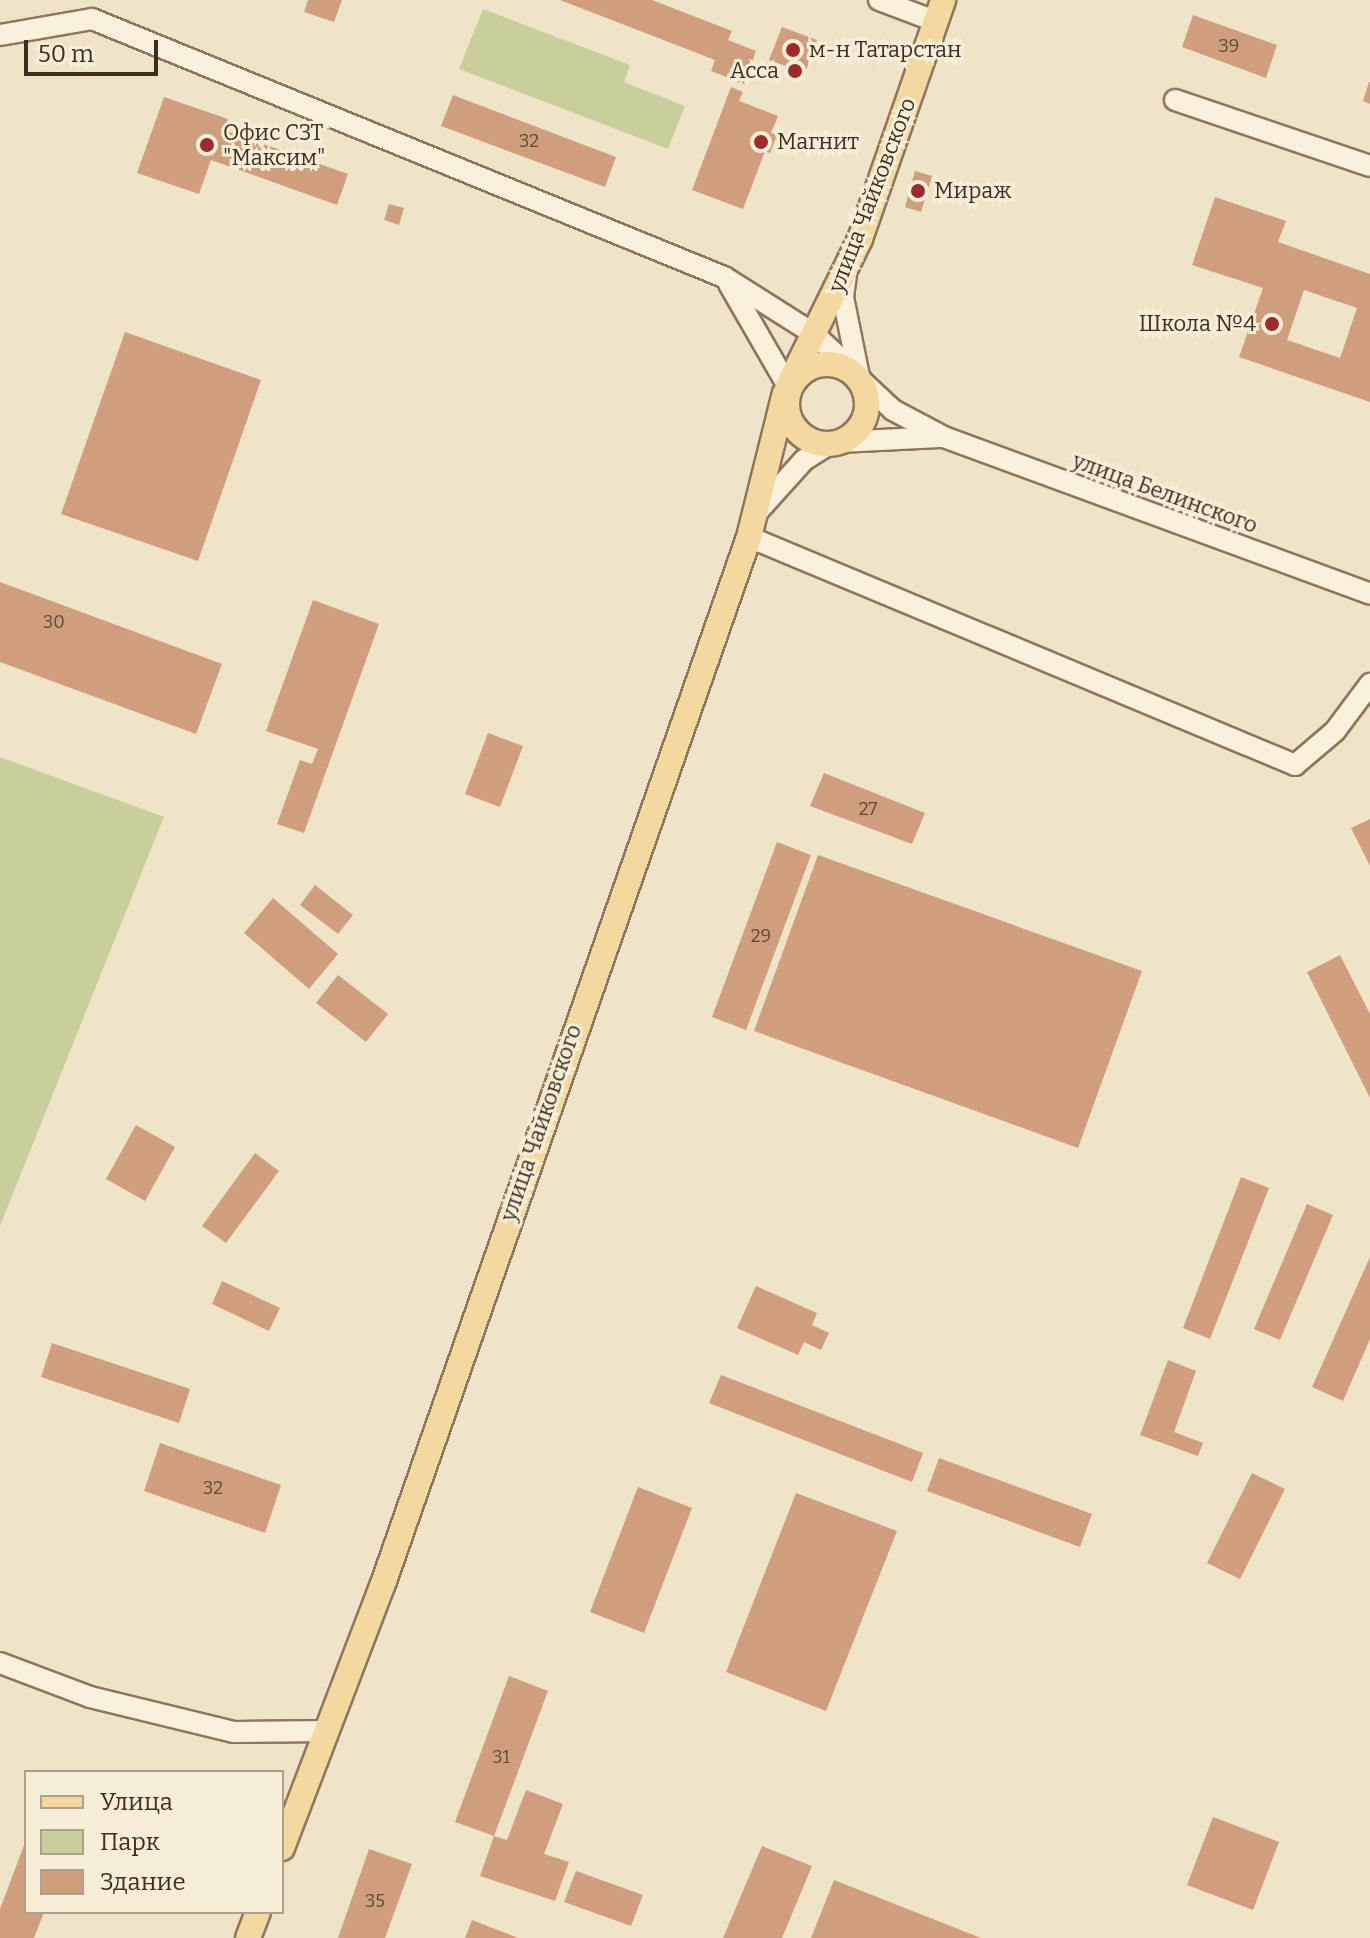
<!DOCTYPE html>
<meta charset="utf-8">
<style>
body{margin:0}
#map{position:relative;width:1370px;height:1938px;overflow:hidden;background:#f0e4c8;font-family:Bitter,serif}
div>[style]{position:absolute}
.green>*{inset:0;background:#c9cf9b}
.building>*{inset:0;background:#cf9f7d}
.roads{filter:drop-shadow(2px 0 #8d765c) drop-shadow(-2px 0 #8d765c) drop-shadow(0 2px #8d765c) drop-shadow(0 -2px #8d765c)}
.minor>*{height:20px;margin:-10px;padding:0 10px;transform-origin:10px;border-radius:10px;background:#faf1dc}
.major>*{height:24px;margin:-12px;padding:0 12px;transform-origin:12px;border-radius:12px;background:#f3d9a0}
.major>.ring{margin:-12px;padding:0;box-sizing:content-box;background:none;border:24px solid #f3d9a0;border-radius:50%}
.dots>*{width:22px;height:22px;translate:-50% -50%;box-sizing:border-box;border:4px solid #f7eed8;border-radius:50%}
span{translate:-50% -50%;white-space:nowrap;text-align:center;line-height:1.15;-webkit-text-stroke:6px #f7eed8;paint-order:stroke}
.number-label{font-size:18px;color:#624a37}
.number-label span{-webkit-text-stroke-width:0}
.poi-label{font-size:22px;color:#3d2e20}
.left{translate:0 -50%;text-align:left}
.right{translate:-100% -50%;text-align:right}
.street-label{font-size:22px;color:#3d2e20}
.legend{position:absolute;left:24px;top:1770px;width:260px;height:144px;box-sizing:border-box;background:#f7eed8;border:2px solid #ada18e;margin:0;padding:10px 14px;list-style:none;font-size:24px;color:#3d2e20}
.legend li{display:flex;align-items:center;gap:16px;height:40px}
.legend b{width:40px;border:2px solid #ada18e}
.scale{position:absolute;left:24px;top:40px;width:134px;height:36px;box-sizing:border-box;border:4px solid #3d2e20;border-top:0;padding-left:10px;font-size:24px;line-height:28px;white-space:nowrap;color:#3d2e20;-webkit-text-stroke:6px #f7eed8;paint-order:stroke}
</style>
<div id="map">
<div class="green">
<i style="clip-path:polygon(483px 9px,630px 65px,624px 82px,685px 106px,668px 149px,459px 69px)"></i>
<i style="clip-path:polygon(0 757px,164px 817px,0 1226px)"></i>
</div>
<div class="building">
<i style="clip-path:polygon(308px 0,342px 0,334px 22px,304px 12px)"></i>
<i style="clip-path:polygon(560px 0,652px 0,732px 31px,728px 40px,756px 51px,744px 84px,711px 71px,715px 60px)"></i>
<i style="clip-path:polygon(1193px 15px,1277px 45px,1266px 78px,1182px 47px)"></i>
<i style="clip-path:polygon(782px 27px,817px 40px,805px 73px,769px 60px)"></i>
<i style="clip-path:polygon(1369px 82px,1370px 82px,1370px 104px,1363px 101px)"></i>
<i style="clip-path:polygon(731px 87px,743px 92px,739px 101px,778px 116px,771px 133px,777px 135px,770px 153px,765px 151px,743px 209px,692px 190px)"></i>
<i style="clip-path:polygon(453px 95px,616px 157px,605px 187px,441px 126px)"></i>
<i style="clip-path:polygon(164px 97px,228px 119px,224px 130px,348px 174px,337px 205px,211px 160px,199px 194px,137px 173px)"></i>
<i style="clip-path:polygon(915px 171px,932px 176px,921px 212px,905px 207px)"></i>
<i style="clip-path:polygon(evenodd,1215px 197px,1286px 221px,1278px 242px,1370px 274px,1370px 402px,1239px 357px,1263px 288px,1192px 265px,1215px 197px,1304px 290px,1357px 308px,1340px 358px,1287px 340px,1304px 290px)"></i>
<i style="clip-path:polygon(389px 204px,404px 208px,399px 225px,384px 220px)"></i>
<i style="clip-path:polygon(125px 332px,261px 380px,198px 561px,61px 514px)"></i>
<i style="clip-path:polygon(0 582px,222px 664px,196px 734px,0 662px)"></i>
<i style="clip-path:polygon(313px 600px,379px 624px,304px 833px,277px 824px,300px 760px,312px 764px,318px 749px,266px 731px)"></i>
<i style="clip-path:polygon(488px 733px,523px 746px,500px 807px,465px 794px)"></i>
<i style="clip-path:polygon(824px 773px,925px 813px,912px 844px,810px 806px)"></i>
<i style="clip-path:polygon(1370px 819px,1370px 866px,1351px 828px)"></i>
<i style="clip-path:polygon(777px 842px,811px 855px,746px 1030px,712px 1017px)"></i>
<i style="clip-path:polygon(818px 855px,1142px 971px,1078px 1148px,754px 1031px)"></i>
<i style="clip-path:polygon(315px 885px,353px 915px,338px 934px,300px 905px)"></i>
<i style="clip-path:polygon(273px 898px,338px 954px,309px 989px,244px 933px)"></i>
<i style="clip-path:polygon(1340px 955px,1370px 1014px,1370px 1098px,1307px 972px)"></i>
<i style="clip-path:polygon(338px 975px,388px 1014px,366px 1042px,316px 1003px)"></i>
<i style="clip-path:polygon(136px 1125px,175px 1147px,145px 1201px,106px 1179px)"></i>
<i style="clip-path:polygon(255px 1153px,279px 1171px,226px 1243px,202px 1226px)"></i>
<i style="clip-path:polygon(1241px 1177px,1269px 1188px,1210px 1339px,1183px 1328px)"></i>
<i style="clip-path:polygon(1307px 1204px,1333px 1215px,1280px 1340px,1254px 1329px)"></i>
<i style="clip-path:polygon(1370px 1257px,1370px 1339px,1343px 1401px,1312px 1387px)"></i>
<i style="clip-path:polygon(222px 1281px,280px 1308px,269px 1331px,212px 1304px)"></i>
<i style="clip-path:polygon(756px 1286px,817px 1313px,812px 1325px,829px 1333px,821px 1350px,804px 1342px,798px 1355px,737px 1328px)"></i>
<i style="clip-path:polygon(52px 1343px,190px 1389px,179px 1423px,41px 1377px)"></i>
<i style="clip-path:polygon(1168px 1360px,1196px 1371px,1174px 1432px,1203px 1443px,1198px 1456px,1140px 1435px)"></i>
<i style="clip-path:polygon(721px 1375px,923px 1453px,912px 1482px,709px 1403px)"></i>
<i style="clip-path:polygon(160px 1443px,281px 1485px,265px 1533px,144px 1491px)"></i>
<i style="clip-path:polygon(939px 1458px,1092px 1514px,1080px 1547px,927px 1491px)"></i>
<i style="clip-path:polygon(1252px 1473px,1285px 1489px,1240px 1579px,1207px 1563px)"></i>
<i style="clip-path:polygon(638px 1487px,692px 1508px,644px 1633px,590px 1612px)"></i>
<i style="clip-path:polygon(796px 1493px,897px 1531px,826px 1711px,726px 1672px)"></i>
<i style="clip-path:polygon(509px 1676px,548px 1691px,494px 1836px,455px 1822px)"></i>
<i style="clip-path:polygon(526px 1790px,563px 1804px,544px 1854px,569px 1862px,555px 1901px,480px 1876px,494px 1836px,507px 1840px)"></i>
<i style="clip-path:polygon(1213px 1817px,1279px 1842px,1253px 1910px,1187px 1885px)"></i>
<i style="clip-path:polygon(26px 1840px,26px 1912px,44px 1912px,34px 1938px,0 1938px,0 1909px)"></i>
<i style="clip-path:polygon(762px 1846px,812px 1866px,782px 1938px,723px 1938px)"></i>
<i style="clip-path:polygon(369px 1849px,412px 1864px,385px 1938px,338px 1938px)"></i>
<i style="clip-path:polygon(576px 1871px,643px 1895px,631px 1926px,564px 1902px)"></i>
<i style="clip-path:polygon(834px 1880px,981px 1938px,811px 1938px)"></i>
<i style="clip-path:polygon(472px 1920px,518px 1938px,465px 1938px)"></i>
</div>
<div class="roads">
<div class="minor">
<i style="left:879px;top:0;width:60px;rotate:20.6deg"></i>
<i style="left:0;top:35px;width:93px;rotate:-9.9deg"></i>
<i style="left:92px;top:19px;width:683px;rotate:22.21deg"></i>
<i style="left:724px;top:277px;width:107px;rotate:32.3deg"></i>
<i style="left:814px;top:334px;width:62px;rotate:43deg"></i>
<i style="left:1175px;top:100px;width:206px;rotate:18.7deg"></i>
<i style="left:846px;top:275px;width:22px;rotate:98deg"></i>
<i style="left:843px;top:297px;width:81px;rotate:78.6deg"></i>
<i style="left:729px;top:284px;width:118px;rotate:60deg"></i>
<i style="left:863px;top:382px;width:41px;rotate:43deg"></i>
<i style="left:893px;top:410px;width:58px;rotate:27.9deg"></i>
<i style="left:944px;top:437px;width:454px;rotate:20.2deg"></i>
<i style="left:840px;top:442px;width:100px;rotate:-2.9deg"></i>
<i style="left:759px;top:510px;width:67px;rotate:-48deg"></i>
<i style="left:804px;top:460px;width:26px;rotate:-32deg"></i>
<i style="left:749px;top:537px;width:592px;rotate:22.66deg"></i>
<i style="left:1295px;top:765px;width:52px;rotate:-40.4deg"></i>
<i style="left:1335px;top:731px;width:59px;rotate:-53.3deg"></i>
<i style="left:0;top:1663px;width:96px;rotate:20.7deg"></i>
<i style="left:90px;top:1697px;width:148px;rotate:13.7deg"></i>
<i style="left:234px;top:1732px;width:93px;rotate:-0.6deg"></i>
</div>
<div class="major">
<i class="ring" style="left:787px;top:364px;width:56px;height:56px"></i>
<i style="left:788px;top:386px;width:164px;rotate:-63.9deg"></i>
<i style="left:860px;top:239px;width:253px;rotate:-70.8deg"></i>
<i style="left:282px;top:1848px;width:283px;rotate:-69.1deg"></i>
<i style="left:383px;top:1584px;width:1109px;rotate:-70.73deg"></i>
<i style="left:749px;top:537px;width:148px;rotate:-76deg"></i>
<i style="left:248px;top:1938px;width:28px;rotate:-69deg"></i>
</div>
</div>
<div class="dots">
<i style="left:793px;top:50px;background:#9e2a2b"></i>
<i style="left:795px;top:71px;background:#9e2a2b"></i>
<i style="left:761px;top:142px;background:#9e2a2b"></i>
<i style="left:207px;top:145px;background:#9e2a2b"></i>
<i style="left:918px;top:191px;background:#9e2a2b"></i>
<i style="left:1272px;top:324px;background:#9e2a2b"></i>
</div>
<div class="number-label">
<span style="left:1229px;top:46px">39</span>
<span style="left:529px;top:141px">32</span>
<span style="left:54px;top:622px">30</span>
<span style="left:868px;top:809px">27</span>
<span style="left:761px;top:936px">29</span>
<span style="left:213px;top:1488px">32</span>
<span style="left:501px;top:1757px">31</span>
<span style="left:375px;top:1901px">35</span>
</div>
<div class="poi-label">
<span class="left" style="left:809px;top:50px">м-н Татарстан</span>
<span class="right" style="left:779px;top:71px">Acca</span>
<span class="left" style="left:223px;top:145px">Офис СЗТ<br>"Максим"</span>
<span class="left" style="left:777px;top:142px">Магнит</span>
<span class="left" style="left:934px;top:191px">Мираж</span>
<span class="right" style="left:1256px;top:324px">Школа №4</span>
</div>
<div class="street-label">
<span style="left:872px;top:195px;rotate:-69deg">улица Чайковского</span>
<span style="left:1165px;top:493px;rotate:20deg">улица Белинского</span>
<span style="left:541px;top:1123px;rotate:-71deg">улица Чайковского</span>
</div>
<ul class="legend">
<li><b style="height:10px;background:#f3d9a0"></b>Улица</li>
<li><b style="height:22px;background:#c9cf9b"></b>Парк</li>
<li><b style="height:22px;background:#cf9f7d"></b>Здание</li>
</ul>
<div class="scale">50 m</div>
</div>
